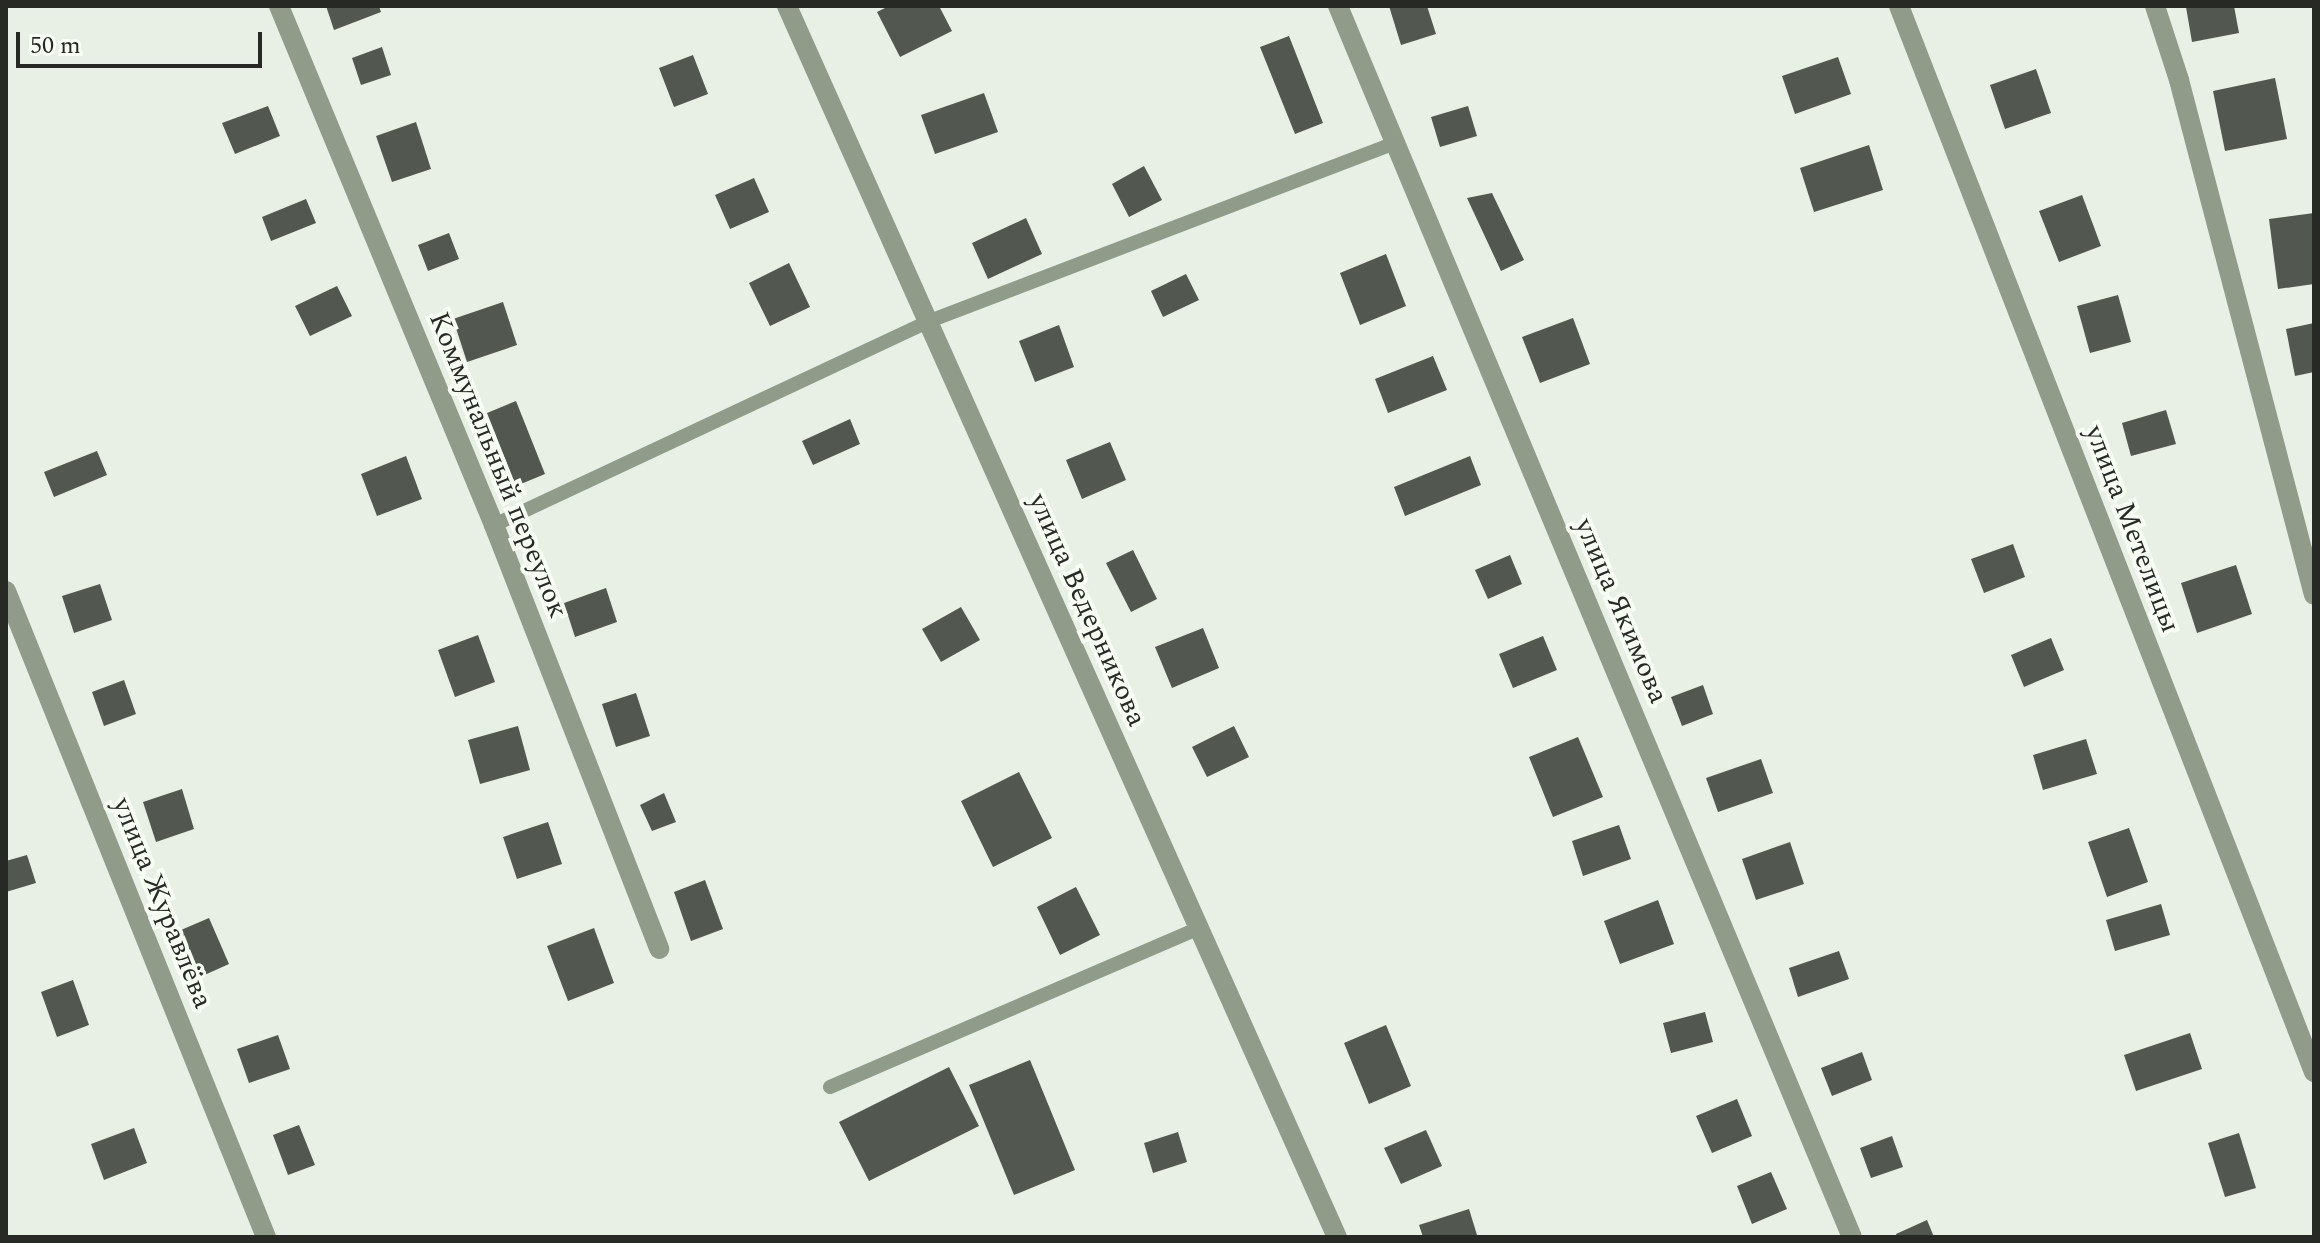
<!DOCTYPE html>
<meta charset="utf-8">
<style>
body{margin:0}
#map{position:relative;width:2320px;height:1243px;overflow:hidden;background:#e8efe5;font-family:Spectral,serif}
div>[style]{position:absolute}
.building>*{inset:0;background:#52584f}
.service>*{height:14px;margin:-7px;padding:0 7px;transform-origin:7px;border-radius:7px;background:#909b8a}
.minor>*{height:20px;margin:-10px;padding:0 10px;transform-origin:10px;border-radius:10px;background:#909b8a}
span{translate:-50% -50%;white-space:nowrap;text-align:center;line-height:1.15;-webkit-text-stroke:8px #f6fdf2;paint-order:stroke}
.street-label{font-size:28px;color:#272925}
.frame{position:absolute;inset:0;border:8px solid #272925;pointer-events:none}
.scale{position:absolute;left:16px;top:32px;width:246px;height:36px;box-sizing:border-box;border:4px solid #272925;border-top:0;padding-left:10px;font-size:24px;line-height:28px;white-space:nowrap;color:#272925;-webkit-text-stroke:6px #f6fdf2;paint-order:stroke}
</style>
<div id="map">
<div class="building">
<i style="clip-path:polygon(326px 6px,379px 6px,381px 12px,334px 30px)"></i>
<i style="clip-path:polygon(889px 6px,939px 6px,952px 31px,900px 57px,877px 12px)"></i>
<i style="clip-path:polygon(1389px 6px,1427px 6px,1436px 34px,1401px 45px)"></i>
<i style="clip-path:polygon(2234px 6px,2239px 33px,2192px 42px,2186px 7px)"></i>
<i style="clip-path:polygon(1289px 36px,1323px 123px,1295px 134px,1260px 47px)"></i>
<i style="clip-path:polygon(382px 47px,391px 75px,361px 85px,352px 58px)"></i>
<i style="clip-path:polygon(693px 55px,708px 94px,674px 107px,659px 68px)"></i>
<i style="clip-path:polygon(1838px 57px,1851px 94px,1795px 114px,1782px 76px)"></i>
<i style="clip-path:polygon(2036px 69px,2051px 113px,2005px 129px,1990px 85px)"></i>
<i style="clip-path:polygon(2275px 78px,2287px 139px,2225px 151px,2213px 91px)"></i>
<i style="clip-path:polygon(984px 93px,998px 132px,935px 154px,921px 115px)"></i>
<i style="clip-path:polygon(268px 106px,280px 136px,235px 154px,222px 123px)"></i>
<i style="clip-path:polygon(1468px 106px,1477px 136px,1440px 147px,1431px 117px)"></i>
<i style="clip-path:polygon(416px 122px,431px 169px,392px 182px,376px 136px)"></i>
<i style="clip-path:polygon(1869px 145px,1883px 190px,1814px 212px,1800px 168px)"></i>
<i style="clip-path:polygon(1144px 166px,1162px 200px,1129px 217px,1112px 184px)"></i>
<i style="clip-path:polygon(754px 178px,769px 212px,730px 229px,715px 195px)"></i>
<i style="clip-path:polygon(1492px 193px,1524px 260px,1501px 271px,1467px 198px)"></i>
<i style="clip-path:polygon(2082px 195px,2101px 246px,2059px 262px,2039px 211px)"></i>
<i style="clip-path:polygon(306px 199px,316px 223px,271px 241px,262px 217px)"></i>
<i style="clip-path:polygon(2314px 213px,2314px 284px,2278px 289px,2269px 219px)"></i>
<i style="clip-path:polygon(1026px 218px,1042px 254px,988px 279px,972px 243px)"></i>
<i style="clip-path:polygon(449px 233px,459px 259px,428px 271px,418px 245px)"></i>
<i style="clip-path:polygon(1386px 254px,1406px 306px,1360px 325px,1340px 273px)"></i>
<i style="clip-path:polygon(789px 263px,810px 307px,770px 326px,749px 283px)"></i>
<i style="clip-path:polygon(1186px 274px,1199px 300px,1163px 317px,1151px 291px)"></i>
<i style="clip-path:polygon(337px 286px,352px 316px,310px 336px,295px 306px)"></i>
<i style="clip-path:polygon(2118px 295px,2131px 342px,2090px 353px,2077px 306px)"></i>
<i style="clip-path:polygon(503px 302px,517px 345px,467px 362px,453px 319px)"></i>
<i style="clip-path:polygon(1573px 318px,1590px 364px,1540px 383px,1522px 337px)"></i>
<i style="clip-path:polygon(2314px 323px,2314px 372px,2295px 376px,2286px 329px)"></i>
<i style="clip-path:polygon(1059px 325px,1074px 367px,1035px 382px,1019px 341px)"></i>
<i style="clip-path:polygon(1433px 356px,1447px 390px,1388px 413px,1375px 379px)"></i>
<i style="clip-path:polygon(516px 401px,545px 474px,516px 486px,487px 413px)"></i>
<i style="clip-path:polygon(2166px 410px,2176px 444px,2131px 456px,2122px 423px)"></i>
<i style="clip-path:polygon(850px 419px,860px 444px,813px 465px,802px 441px)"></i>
<i style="clip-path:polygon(1110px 442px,1126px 480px,1082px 499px,1066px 460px)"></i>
<i style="clip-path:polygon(97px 451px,107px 475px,54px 497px,44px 472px)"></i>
<i style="clip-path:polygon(406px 456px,422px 499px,377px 516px,361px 474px)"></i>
<i style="clip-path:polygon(1470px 456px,1481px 485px,1405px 516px,1394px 487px)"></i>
<i style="clip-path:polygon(2013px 544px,2025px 577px,1984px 593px,1971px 559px)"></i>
<i style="clip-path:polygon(1133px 550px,1157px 599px,1131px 612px,1106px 563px)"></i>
<i style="clip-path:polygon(1510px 555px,1522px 584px,1488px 599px,1475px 570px)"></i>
<i style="clip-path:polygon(2236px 565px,2252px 614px,2197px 633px,2181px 583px)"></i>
<i style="clip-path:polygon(100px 584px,112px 620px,74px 633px,62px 596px)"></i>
<i style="clip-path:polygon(606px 588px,617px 622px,575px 637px,564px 603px)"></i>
<i style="clip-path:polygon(961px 607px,980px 640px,941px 662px,922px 629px)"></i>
<i style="clip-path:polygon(1203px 628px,1219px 668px,1172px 688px,1155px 647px)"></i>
<i style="clip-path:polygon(478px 635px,495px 682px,455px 697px,438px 650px)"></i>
<i style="clip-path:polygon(1543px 636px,1557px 670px,1513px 688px,1499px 654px)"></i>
<i style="clip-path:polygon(2051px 638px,2064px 670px,2024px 687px,2011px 655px)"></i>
<i style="clip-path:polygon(124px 680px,136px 714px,104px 726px,92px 692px)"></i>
<i style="clip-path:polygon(1703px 685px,1713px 714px,1682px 726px,1671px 697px)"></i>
<i style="clip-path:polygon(636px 693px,650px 736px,616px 747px,602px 704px)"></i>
<i style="clip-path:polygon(518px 726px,530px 770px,480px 784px,468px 740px)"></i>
<i style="clip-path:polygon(1234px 726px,1249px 757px,1207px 777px,1192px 747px)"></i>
<i style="clip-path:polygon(1578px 737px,1603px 797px,1553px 817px,1529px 757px)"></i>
<i style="clip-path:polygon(2086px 739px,2097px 774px,2043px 790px,2033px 755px)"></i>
<i style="clip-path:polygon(1761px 759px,1773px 793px,1718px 812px,1706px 778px)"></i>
<i style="clip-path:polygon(1019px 772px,1052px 838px,993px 867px,961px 801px)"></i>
<i style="clip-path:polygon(182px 789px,194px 829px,156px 842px,143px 802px)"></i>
<i style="clip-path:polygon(664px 793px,676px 822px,652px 831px,640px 805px)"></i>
<i style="clip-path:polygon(548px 822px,562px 864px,517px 879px,503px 837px)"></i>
<i style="clip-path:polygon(1619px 825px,1631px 859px,1583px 876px,1572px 841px)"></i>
<i style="clip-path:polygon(2129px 828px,2148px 882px,2107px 897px,2088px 842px)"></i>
<i style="clip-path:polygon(1790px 842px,1804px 884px,1756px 900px,1742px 859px)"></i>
<i style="clip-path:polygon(27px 855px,36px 883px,6px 892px,6px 861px)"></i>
<i style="clip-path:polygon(705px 880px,723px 929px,691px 941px,674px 892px)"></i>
<i style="clip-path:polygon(1076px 887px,1100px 935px,1060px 955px,1037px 907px)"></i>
<i style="clip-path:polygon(1658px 900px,1674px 944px,1620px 964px,1604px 921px)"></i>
<i style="clip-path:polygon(2161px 904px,2170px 935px,2115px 951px,2106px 920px)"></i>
<i style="clip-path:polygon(209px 918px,229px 964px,200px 977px,181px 930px)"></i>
<i style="clip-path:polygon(594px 928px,614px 983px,568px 1001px,547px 946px)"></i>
<i style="clip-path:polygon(1839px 951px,1849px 979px,1798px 997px,1789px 968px)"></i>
<i style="clip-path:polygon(73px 980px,89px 1025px,57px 1037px,41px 992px)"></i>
<i style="clip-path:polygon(1705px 1012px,1713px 1042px,1671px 1053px,1663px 1023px)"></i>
<i style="clip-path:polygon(1386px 1025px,1411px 1086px,1369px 1104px,1344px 1043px)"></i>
<i style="clip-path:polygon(2190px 1033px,2202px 1069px,2136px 1091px,2124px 1055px)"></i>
<i style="clip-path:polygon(278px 1035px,290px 1069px,249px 1083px,237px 1049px)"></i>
<i style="clip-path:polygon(1862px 1052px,1872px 1080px,1832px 1096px,1821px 1068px)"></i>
<i style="clip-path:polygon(1030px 1060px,1075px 1170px,1014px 1195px,969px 1085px)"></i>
<i style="clip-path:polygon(949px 1067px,979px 1126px,869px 1181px,839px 1122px)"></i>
<i style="clip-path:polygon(1737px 1099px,1752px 1136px,1712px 1153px,1696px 1116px)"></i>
<i style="clip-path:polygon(299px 1125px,315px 1165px,288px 1175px,273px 1135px)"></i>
<i style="clip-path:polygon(134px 1128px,147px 1163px,104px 1180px,91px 1144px)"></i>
<i style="clip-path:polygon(1426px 1130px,1442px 1166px,1401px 1184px,1384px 1148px)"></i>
<i style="clip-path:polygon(1178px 1132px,1187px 1162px,1153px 1173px,1144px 1143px)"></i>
<i style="clip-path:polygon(2239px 1133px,2256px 1188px,2225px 1197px,2208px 1143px)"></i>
<i style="clip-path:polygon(1892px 1136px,1903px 1167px,1871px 1178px,1860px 1148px)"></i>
<i style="clip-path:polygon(1771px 1172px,1787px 1209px,1752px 1224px,1737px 1186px)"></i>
<i style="clip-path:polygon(1469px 1209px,1477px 1235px,1423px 1237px,1419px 1225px)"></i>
<i style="clip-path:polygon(1927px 1220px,1934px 1237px,1897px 1237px,1896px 1234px)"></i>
</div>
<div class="service">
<i style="left:494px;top:525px;width:478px;rotate:-25.1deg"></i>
<i style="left:927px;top:322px;width:501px;rotate:-20.93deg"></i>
<i style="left:830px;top:1087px;width:402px;rotate:-23.3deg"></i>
</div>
<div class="minor">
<i style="left:279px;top:6px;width:562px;rotate:67.5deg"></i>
<i style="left:494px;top:525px;width:455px;rotate:68.7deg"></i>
<i style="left:787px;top:6px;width:1348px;rotate:65.93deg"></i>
<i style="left:1338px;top:6px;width:1334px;rotate:67.34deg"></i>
<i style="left:1899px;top:6px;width:1144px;rotate:68.73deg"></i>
<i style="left:2155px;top:6px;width:78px;rotate:72deg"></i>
<i style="left:2179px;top:80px;width:532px;rotate:75.31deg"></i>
<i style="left:6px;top:591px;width:696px;rotate:68.08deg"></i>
</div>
<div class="street-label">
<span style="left:498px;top:465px;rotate:68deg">Коммунальный переулок</span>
<span style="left:2132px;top:529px;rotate:69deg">улица Метелицы</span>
<span style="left:1087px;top:610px;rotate:66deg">улица Ведерникова</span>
<span style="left:1621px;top:611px;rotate:67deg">улица Якимова</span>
<span style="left:162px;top:903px;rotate:68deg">улица Журавлёва</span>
</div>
<div class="frame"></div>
<div class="scale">50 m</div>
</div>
